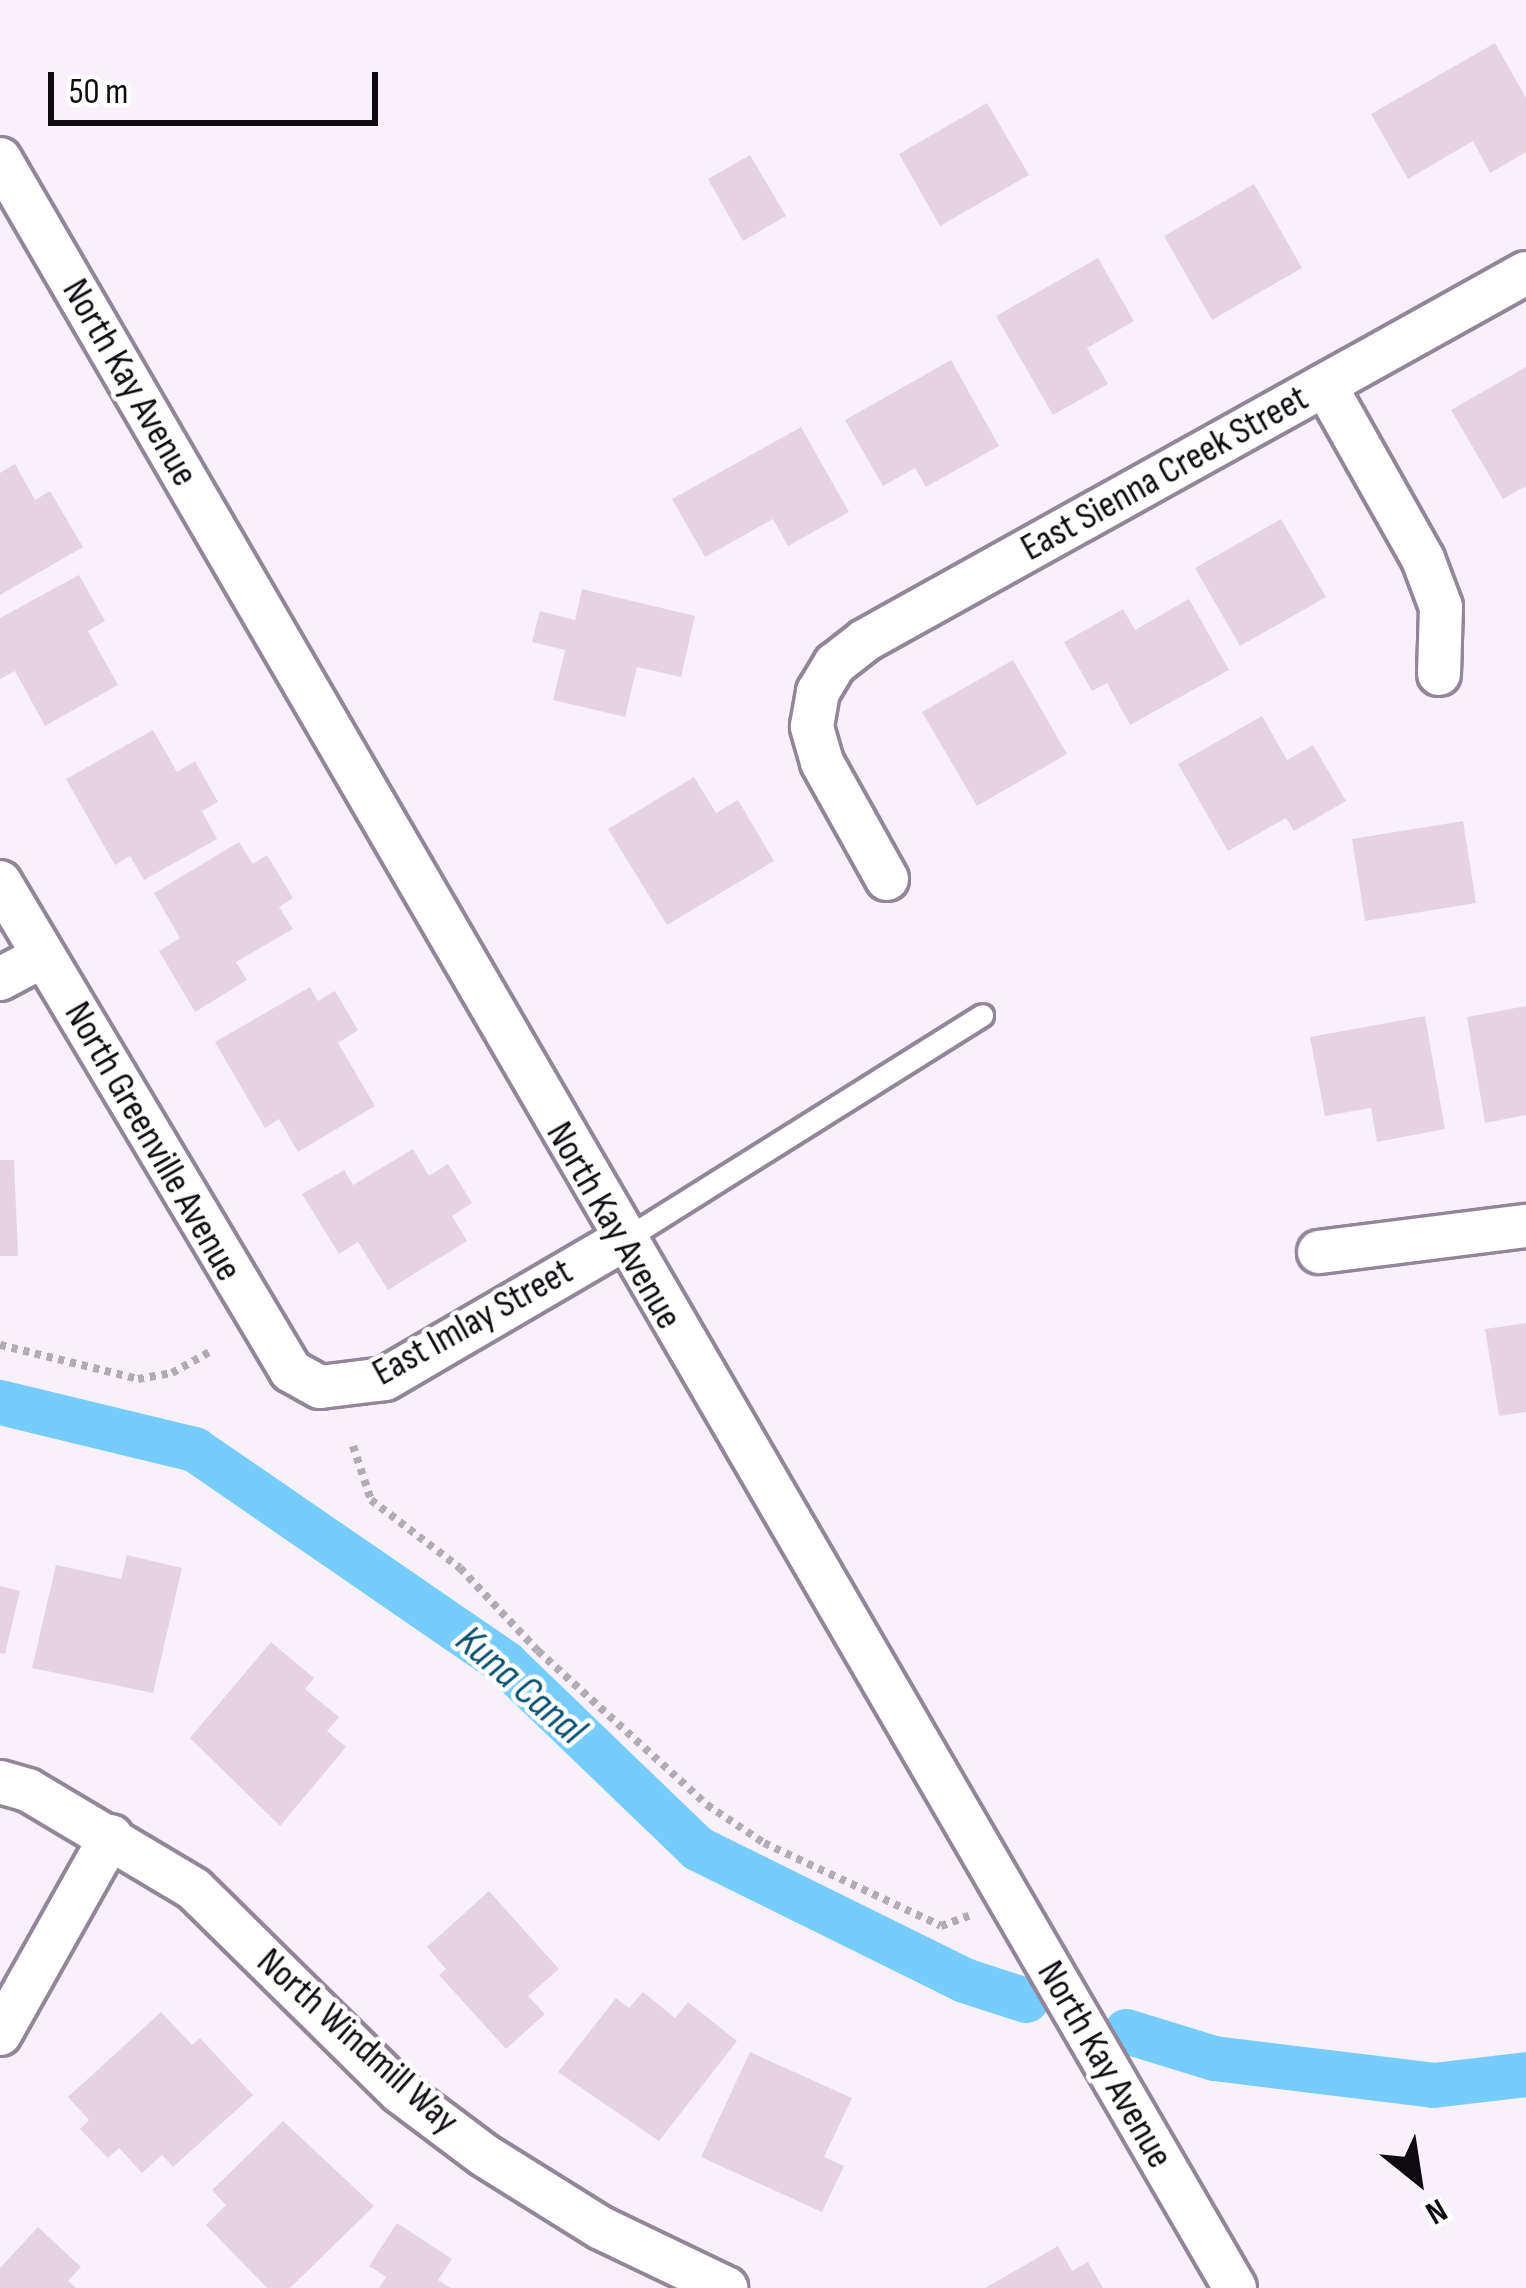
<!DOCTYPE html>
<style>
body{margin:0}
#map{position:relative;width:1526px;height:2288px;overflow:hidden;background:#f8f1fc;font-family:"Sofia Sans Condensed",sans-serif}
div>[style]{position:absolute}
.canal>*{height:45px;margin:-22.5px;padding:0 22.5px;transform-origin:22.5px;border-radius:22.5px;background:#76cdfc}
.building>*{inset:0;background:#e6d3e2}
.path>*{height:8px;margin-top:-4px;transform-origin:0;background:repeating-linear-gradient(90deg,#b1abb5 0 6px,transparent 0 12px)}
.roads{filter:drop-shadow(3px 0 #928698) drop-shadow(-3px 0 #928698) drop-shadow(0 3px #928698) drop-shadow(0 -3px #928698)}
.lane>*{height:21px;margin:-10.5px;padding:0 10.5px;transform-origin:10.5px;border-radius:10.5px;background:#fff}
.street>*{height:42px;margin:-21px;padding:0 21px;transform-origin:21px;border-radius:21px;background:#fff}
span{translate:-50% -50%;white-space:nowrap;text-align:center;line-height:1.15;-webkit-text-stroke:9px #fff;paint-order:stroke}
.street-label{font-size:39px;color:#0f0b11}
.water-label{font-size:42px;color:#095170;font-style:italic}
.north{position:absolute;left:1358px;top:2120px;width:120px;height:120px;-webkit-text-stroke:9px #fff;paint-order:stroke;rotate:150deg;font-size:33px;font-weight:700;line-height:48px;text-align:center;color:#0f0b11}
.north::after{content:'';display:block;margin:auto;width:42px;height:54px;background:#0f0b11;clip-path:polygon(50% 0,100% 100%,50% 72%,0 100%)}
.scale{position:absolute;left:48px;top:72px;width:330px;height:54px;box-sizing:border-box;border:6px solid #0f0b11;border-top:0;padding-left:15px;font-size:36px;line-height:42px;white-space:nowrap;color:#0f0b11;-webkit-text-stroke:9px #fff;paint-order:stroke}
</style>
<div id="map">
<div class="canal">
<i style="left:0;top:1402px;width:200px;rotate:13.6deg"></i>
<i style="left:194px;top:1449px;width:378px;rotate:34.5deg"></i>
<i style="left:505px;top:1663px;width:267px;rotate:43.9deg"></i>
<i style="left:697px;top:1848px;width:298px;rotate:26.3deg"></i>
<i style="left:964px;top:1980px;width:65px;rotate:17.9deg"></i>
<i style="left:1126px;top:2031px;width:92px;rotate:17.1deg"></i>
<i style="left:1214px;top:2058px;width:221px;rotate:7deg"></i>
<i style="left:1433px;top:2085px;width:94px;rotate:-6.7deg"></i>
</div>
<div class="building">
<i style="clip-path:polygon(1495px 43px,1526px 98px,1526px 152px,1490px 173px,1473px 141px,1408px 179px,1371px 114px)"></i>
<i style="clip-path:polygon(987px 103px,1029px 175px,940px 226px,899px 154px)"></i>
<i style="clip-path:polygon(750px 155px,786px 216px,743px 241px,708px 179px)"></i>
<i style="clip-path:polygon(1254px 184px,1302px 268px,1212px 320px,1164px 236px)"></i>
<i style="clip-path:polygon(1098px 258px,1134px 321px,1087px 348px,1108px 384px,1053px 415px,996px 316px)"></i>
<i style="clip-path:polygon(951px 360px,999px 446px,926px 487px,915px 468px,883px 486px,845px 420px)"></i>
<i style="clip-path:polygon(1526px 367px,1526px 486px,1503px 499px,1451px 410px)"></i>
<i style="clip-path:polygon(801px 427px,849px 512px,788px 546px,773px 519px,705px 557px,672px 499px)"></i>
<i style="clip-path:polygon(15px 464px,35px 500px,50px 491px,83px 547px,0 595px,0 473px)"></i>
<i style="clip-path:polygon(1281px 519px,1326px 597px,1240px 646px,1195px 568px)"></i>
<i style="clip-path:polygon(79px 575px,105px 621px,88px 631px,118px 685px,45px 726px,15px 671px,0 679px,0 618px)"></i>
<i style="clip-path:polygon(582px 589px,695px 616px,681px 677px,637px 667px,625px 717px,553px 700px,565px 650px,532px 642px,540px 611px,575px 620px)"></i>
<i style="clip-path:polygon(1189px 599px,1229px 670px,1130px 725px,1107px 683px,1092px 691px,1064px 642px,1123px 609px,1135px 630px)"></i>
<i style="clip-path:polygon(1013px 660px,1067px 754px,977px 806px,922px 712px)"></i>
<i style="clip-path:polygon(1262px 716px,1287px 760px,1313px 745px,1346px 801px,1294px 831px,1286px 818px,1228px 851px,1178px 764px)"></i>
<i style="clip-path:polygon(153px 730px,177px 772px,195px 761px,218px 802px,202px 811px,217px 839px,144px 880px,130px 856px,115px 865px,66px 779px)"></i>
<i style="clip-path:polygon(694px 777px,716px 813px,738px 800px,774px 861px,667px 925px,608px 829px)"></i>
<i style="clip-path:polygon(1463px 821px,1476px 903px,1365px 921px,1352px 839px)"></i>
<i style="clip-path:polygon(239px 842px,253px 864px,267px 855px,293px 898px,279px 907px,293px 929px,236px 962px,247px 980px,195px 1012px,159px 951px,180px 938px,154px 893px)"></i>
<i style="clip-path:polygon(310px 987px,318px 1001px,335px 991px,358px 1030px,338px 1043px,375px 1106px,298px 1152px,279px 1119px,265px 1128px,215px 1042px)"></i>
<i style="clip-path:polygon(1526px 1006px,1526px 1115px,1485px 1123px,1467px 1017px)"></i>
<i style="clip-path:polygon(1425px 1016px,1445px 1129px,1377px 1142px,1371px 1108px,1325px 1116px,1310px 1037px)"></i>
<i style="clip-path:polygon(413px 1149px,429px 1176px,448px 1164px,472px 1203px,452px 1216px,467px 1241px,388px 1290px,358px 1242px,339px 1254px,302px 1194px,344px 1170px,353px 1185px)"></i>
<i style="clip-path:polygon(0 1160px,14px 1160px,18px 1256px,0 1256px)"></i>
<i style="clip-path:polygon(1526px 1323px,1526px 1412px,1499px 1416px,1485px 1329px)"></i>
<i style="clip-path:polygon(127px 1555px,182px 1568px,153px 1693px,32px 1668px,56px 1565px,121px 1579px)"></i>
<i style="clip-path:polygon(0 1586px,20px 1591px,5px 1654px,0 1653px)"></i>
<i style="clip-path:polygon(271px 1642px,314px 1678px,305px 1689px,339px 1717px,327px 1731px,346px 1747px,280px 1826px,190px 1738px)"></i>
<i style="clip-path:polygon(489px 1891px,559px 1969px,528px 1996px,545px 2014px,506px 2049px,439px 1975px,446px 1969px,427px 1947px)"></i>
<i style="clip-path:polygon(643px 1992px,675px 2018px,688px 2002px,737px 2041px,659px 2141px,558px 2072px,616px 1998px,629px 2008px)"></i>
<i style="clip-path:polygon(161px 2012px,192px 2045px,200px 2038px,253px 2095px,173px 2167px,162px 2155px,142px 2173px,119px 2148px,108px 2158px,80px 2129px,89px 2120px,68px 2097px)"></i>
<i style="clip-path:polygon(750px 2052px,852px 2098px,824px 2157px,844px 2166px,822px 2212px,701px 2157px)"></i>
<i style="clip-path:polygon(283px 2121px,374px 2206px,290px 2288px,267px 2288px,206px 2225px,226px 2205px,212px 2190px)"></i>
<i style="clip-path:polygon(397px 2223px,452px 2259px,438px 2280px,451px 2288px,379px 2288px,386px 2277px,369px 2266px)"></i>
<i style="clip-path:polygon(38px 2227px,81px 2267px,68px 2281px,76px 2288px,0 2288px,0 2268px)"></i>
<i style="clip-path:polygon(1058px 2246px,1072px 2271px,1088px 2262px,1103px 2288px,985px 2288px)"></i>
</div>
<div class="path">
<i style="left:0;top:1345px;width:142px;rotate:13.8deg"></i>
<i style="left:138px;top:1379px;width:35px;rotate:-10deg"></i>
<i style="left:172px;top:1373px;width:45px;rotate:-29.4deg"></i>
<i style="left:353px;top:1446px;width:57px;rotate:71.6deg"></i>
<i style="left:371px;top:1500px;width:112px;rotate:37.4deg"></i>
<i style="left:460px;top:1568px;width:114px;rotate:46.8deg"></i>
<i style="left:538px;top:1651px;width:229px;rotate:42.3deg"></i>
<i style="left:707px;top:1805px;width:69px;rotate:33.7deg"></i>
<i style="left:764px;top:1843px;width:195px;rotate:25.1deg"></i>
<i style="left:941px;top:1926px;width:30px;rotate:-20deg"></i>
</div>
<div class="roads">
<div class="lane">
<i style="left:622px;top:1241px;width:425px;rotate:-32.1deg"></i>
</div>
<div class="street">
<i style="left:0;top:159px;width:2461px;rotate:59.88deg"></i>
<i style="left:1325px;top:385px;width:200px;rotate:60.6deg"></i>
<i style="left:1423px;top:559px;width:51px;rotate:69.4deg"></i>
<i style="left:1441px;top:607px;width:67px;rotate:91.7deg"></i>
<i style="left:887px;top:879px;width:134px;rotate:-119.1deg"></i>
<i style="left:822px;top:762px;width:37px;rotate:-106deg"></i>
<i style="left:812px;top:726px;width:35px;rotate:-80deg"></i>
<i style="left:818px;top:692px;width:33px;rotate:-59deg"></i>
<i style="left:835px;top:664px;width:37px;rotate:-38deg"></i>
<i style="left:864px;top:641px;width:757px;rotate:-29.07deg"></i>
<i style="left:0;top:882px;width:569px;rotate:59.24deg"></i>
<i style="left:291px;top:1371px;width:33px;rotate:29deg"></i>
<i style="left:320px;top:1387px;width:65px;rotate:-7deg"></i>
<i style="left:385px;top:1379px;width:273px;rotate:-30.3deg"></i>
<i style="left:0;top:979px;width:49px;rotate:-28.1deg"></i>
<i style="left:1319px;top:1252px;width:209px;rotate:-7.2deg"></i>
<i style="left:0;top:1782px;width:29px;rotate:16deg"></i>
<i style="left:28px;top:1790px;width:193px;rotate:30.8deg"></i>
<i style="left:194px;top:1889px;width:289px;rotate:44.6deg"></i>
<i style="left:400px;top:2092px;width:105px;rotate:36.9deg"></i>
<i style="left:484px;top:2155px;width:138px;rotate:32deg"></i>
<i style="left:601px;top:2228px;width:139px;rotate:25.6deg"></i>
<i style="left:0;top:2034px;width:227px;rotate:-60.7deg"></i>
</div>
</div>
<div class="street-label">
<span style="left:129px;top:383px;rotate:60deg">North Kay Avenue</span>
<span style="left:1165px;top:474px;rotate:-29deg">East Sienna Creek Street</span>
<span style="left:152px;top:1142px;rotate:60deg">North Greenville Avenue</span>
<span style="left:613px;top:1226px;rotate:60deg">North Kay Avenue</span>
<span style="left:473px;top:1323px;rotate:-29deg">East Imlay Street</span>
<span style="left:357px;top:2042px;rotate:42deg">North Windmill Way</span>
<span style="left:1104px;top:2065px;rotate:60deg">North Kay Avenue</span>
</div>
<div class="water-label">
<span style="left:520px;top:1686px;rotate:41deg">Kuna Canal</span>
</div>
<div class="north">N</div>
<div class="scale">50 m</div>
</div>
